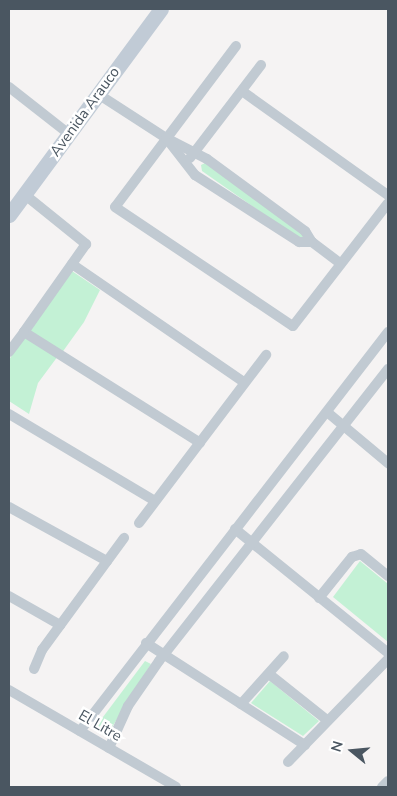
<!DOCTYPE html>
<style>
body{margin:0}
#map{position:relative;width:397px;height:796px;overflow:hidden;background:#f5f3f3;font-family:"Nunito Sans",sans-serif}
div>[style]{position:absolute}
.green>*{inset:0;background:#c3f1d5}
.street>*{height:10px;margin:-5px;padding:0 5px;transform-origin:5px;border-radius:5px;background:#c1cad2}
.secondary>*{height:15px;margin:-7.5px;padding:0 7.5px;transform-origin:7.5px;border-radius:7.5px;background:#c1cbd6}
span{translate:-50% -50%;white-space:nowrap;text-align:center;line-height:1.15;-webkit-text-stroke:5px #fff;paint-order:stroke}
.street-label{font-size:15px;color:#4a5661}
.frame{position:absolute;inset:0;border:10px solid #4a5661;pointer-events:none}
.north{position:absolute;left:327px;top:726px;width:50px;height:50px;-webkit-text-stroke:4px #fff;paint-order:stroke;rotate:287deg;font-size:14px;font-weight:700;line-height:20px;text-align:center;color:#4a5661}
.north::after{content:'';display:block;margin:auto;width:18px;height:22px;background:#4a5661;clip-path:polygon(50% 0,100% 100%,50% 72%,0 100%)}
</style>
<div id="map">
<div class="green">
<i style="clip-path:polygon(207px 162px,301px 232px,304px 239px,298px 238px,202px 171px,201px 165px)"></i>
<i style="clip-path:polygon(69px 269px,100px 290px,84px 322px,61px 354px,26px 332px)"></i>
<i style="clip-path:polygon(25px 334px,58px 356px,38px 383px,29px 414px,9px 401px,9px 360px)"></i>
<i style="clip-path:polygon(360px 561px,388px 584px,388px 642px,333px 597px)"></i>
<i style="clip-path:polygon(145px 661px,151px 664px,106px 737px,94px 729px)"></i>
<i style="clip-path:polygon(270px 681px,319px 721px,303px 736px,251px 703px)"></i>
</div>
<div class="street">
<i style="left:236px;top:46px;width:201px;rotate:126.9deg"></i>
<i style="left:115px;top:207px;width:214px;rotate:33.8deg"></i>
<i style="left:293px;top:326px;width:155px;rotate:-52.3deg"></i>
<i style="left:9px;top:87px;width:76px;rotate:38.1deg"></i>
<i style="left:242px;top:91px;width:179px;rotate:35.5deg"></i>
<i style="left:98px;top:94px;width:81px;rotate:32.9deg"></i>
<i style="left:166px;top:138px;width:46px;rotate:27.1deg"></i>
<i style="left:207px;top:159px;width:122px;rotate:36.3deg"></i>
<i style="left:305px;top:231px;width:13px;rotate:58deg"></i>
<i style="left:312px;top:242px;width:36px;rotate:37deg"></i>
<i style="left:170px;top:143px;width:41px;rotate:52deg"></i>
<i style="left:195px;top:175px;width:124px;rotate:32.8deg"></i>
<i style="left:299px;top:242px;width:13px"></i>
<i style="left:190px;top:158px;width:117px;rotate:-52.6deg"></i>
<i style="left:24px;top:194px;width:80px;rotate:38.9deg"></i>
<i style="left:86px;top:244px;width:108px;rotate:125.2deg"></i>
<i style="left:24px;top:332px;width:208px;rotate:32.2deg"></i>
<i style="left:72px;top:264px;width:209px;rotate:34.5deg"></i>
<i style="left:9px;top:352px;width:25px;rotate:-53deg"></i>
<i style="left:327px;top:412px;width:80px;rotate:39.9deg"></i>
<i style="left:9px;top:414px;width:170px;rotate:30.8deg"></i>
<i style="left:9px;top:507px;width:112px;rotate:28.9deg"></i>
<i style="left:139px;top:523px;width:211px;rotate:-52.9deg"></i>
<i style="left:235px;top:529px;width:197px;rotate:39deg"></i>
<i style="left:9px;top:596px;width:59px;rotate:29.6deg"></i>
<i style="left:319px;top:598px;width:53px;rotate:-51.2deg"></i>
<i style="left:352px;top:557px;width:9px;rotate:-18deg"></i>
<i style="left:361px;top:554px;width:35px;rotate:39deg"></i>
<i style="left:146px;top:643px;width:189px;rotate:32.7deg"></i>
<i style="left:34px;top:669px;width:21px;rotate:-67deg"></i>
<i style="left:42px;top:650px;width:139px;rotate:-53.8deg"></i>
<i style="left:269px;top:674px;width:75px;rotate:38.5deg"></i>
<i style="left:9px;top:690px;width:193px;rotate:30.1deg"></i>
<i style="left:241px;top:704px;width:64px;rotate:-48.1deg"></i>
<i style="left:80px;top:731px;width:504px;rotate:-52.33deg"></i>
<i style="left:109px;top:748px;width:46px;rotate:-65.7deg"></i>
<i style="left:128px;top:706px;width:55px;rotate:-55.4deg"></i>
<i style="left:159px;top:661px;width:371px;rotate:-51.9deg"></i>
<i style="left:288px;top:762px;width:144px;rotate:-45.8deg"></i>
<i style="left:382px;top:787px;width:8px;rotate:-45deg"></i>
</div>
<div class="secondary">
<i style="left:9px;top:215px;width:256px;rotate:-53.6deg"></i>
</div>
<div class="street-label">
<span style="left:85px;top:112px;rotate:-54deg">Avenida Arauco</span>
<span style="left:100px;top:726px;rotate:30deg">El Litre</span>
</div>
<div class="frame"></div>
<div class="north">N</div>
</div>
